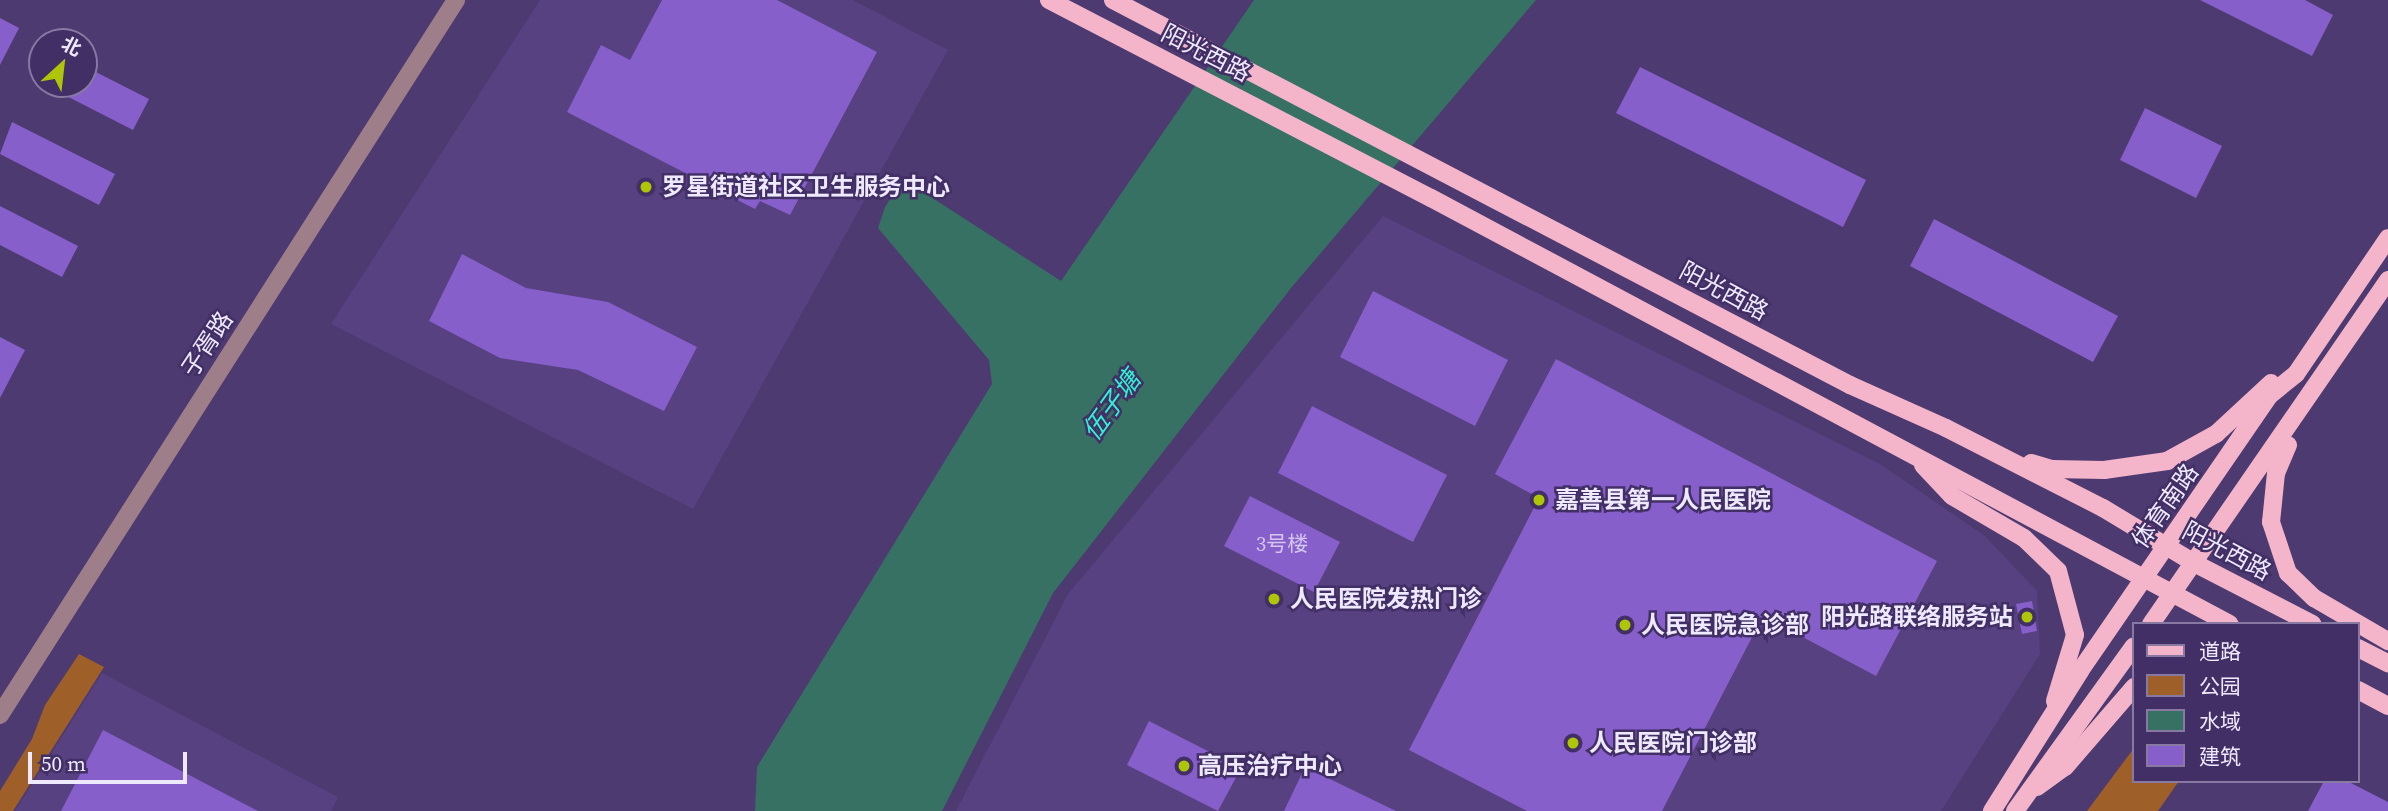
<!DOCTYPE html>
<meta charset="utf-8">
<style>
body{margin:0}
#map{position:relative;width:2388px;height:811px;overflow:hidden;background:#4d3a71;font-family:"Source Serif 4","Noto Sans SC",serif}
div>[style]{position:absolute}
.built>*{inset:0;background:#574180}
.green>*{inset:0;background:#9e5f29}
.water>*{inset:0;background:#377164}
.building>*{inset:0;background:#865fca}
.minor>*{height:18px;margin:-9px;padding:0 9px;transform-origin:9px;border-radius:9px;background:#9e7e88}
.major>*{height:18px;margin:-9px;padding:0 9px;transform-origin:9px;border-radius:9px;background:#f4b4c9}
.dots>*{width:19px;height:19px;translate:-50% -50%;box-sizing:border-box;border:4px solid #422f65;border-radius:50%}
span{translate:-50% -50%;white-space:nowrap;text-align:center;line-height:1.15;-webkit-text-stroke:5px #422f65;paint-order:stroke}
.number-label{font-size:21px;color:#d4c6f0}
.number-label span{-webkit-text-stroke-width:0}
.street-label{font-size:24px;color:#eee9fd}
.poi-label{font-size:24px;color:#eee9fd;font-weight:700}
.left{translate:0 -50%;text-align:left}
.right{translate:-100% -50%;text-align:right}
.water-label{font-size:26px;color:#2ff2d2;font-style:italic}
.legend{position:absolute;left:2132px;top:622px;width:228px;height:161px;box-sizing:border-box;background:#422f65;border:2px solid #8779a2;margin:0;padding:9px 12px;list-style:none;font-size:21px;color:#eee9fd}
.legend li{display:flex;align-items:center;gap:14px;height:35px}
.legend b{width:35px;border:2px solid #8779a2}
.north{position:absolute;left:28px;top:28px;width:70px;height:70px;box-sizing:border-box;background:#422f65;border:2px solid #8779a2;border-radius:50%;rotate:27deg;font-size:19px;font-weight:700;line-height:28px;text-align:center;color:#eee9fd}
.north::after{content:'';display:block;margin:auto;width:24px;height:32px;background:#aec508;clip-path:polygon(50% 0,100% 100%,50% 72%,0 100%)}
.scale{position:absolute;left:28px;top:752px;width:159px;height:32px;box-sizing:border-box;border:4px solid #eee9fd;border-top:0;padding-left:9px;font-size:21px;line-height:24px;white-space:nowrap;color:#eee9fd;-webkit-text-stroke:5px #422f65;paint-order:stroke}
</style>
<div id="map">
<div class="built">
<i style="clip-path:polygon(540px 0,853px 0,948px 50px,693px 509px,331px 324px)"></i>
<i style="clip-path:polygon(1383px 216px,1880px 464px,1985px 536px,2037px 591px,2040px 654px,1941px 811px,956px 811px,1068px 594px)"></i>
<i style="clip-path:polygon(102px 673px,338px 797px,331px 811px,15px 811px)"></i>
</div>
<div class="green">
<i style="clip-path:polygon(79px 654px,104px 667px,13px 811px,0 811px,0 791px,32px 739px,45px 705px)"></i>
<i style="clip-path:polygon(2134px 748px,2134px 781px,2179px 781px,2158px 811px,2087px 811px)"></i>
</div>
<div class="water">
<i style="clip-path:polygon(1254px 0,1536px 0,1291px 288px,1053px 593px,942px 811px,755px 811px,757px 767px,992px 384px,989px 360px,878px 228px,885px 207px,903px 179px,1061px 281px)"></i>
</div>
<div class="building">
<i style="clip-path:polygon(662px 0,777px 0,877px 52px,790px 215px,760px 201px,755px 209px,567px 112px,601px 45px,630px 60px)"></i>
<i style="clip-path:polygon(2200px 0,2305px 0,2333px 15px,2312px 56px)"></i>
<i style="clip-path:polygon(0 18px,19px 28px,0 65px)"></i>
<i style="clip-path:polygon(84px 66px,149px 99px,133px 130px,43px 84px,84px 84px)"></i>
<i style="clip-path:polygon(1640px 67px,1866px 180px,1843px 227px,1616px 113px)"></i>
<i style="clip-path:polygon(2145px 108px,2222px 146px,2196px 198px,2120px 160px)"></i>
<i style="clip-path:polygon(12px 122px,115px 174px,99px 205px,0 154px)"></i>
<i style="clip-path:polygon(0 206px,78px 246px,62px 277px,0 245px)"></i>
<i style="clip-path:polygon(1934px 219px,2118px 316px,2093px 362px,1910px 266px)"></i>
<i style="clip-path:polygon(462px 254px,526px 288px,608px 302px,697px 347px,664px 411px,578px 370px,500px 358px,429px 321px)"></i>
<i style="clip-path:polygon(1373px 291px,1508px 360px,1475px 426px,1340px 357px)"></i>
<i style="clip-path:polygon(0 337px,25px 350px,0 398px)"></i>
<i style="clip-path:polygon(1556px 359px,1937px 561px,1876px 676px,1763px 616px,1662px 811px,1527px 811px,1409px 750px,1539px 498px,1495px 474px)"></i>
<i style="clip-path:polygon(1312px 406px,1447px 475px,1413px 542px,1278px 473px)"></i>
<i style="clip-path:polygon(1250px 496px,1340px 542px,1314px 592px,1224px 546px)"></i>
<i style="clip-path:polygon(2032px 601px,2037px 631px,2022px 634px,2016px 604px)"></i>
<i style="clip-path:polygon(1149px 721px,1241px 768px,1218px 811px,1127px 765px)"></i>
<i style="clip-path:polygon(103px 730px,258px 811px,61px 811px)"></i>
<i style="clip-path:polygon(1305px 767px,1396px 811px,1284px 811px)"></i>
<i style="clip-path:polygon(2324px 781px,2347px 781px,2388px 802px,2388px 811px,2308px 811px)"></i>
</div>
<div class="minor">
<i style="left:0;top:715px;width:848px;rotate:-57.47deg"></i>
</div>
<div class="major">
<i style="left:1049px;top:0;width:430px;rotate:27.4deg"></i>
<i style="left:1431px;top:198px;width:905px;rotate:28.07deg"></i>
<i style="left:1113px;top:0;width:832px;rotate:27.58deg"></i>
<i style="left:1850px;top:385px;width:105px;rotate:24.1deg"></i>
<i style="left:1946px;top:428px;width:176px;rotate:27deg"></i>
<i style="left:2103px;top:508px;width:109px;rotate:31.1deg"></i>
<i style="left:2196px;top:564px;width:131px;rotate:27.3deg"></i>
<i style="left:2288px;top:445px;width:30px;rotate:113deg"></i>
<i style="left:2276px;top:473px;width:49px;rotate:95.8deg"></i>
<i style="left:2271px;top:522px;width:54px;rotate:71.6deg"></i>
<i style="left:2288px;top:573px;width:36px;rotate:44deg"></i>
<i style="left:2314px;top:598px;width:86px;rotate:30.2deg"></i>
<i style="left:2031px;top:463px;width:22px;rotate:16deg"></i>
<i style="left:2052px;top:469px;width:52px;rotate:1.1deg"></i>
<i style="left:2104px;top:470px;width:64px;rotate:-8.1deg"></i>
<i style="left:2167px;top:461px;width:56px;rotate:-28.9deg"></i>
<i style="left:2216px;top:434px;width:75px;rotate:-42.8deg"></i>
<i style="left:1923px;top:465px;width:42px;rotate:46.9deg"></i>
<i style="left:1952px;top:496px;width:83px;rotate:30.3deg"></i>
<i style="left:2024px;top:538px;width:47px;rotate:44.1deg"></i>
<i style="left:2058px;top:571px;width:66px;rotate:75.1deg"></i>
<i style="left:2075px;top:635px;width:69px;rotate:106.9deg"></i>
<i style="left:2151px;top:624px;width:418px;rotate:-55.4deg"></i>
<i style="left:2358px;top:648px;width:34px;rotate:27deg"></i>
<i style="left:2358px;top:690px;width:34px;rotate:28deg"></i>
<i style="left:2037px;top:787px;width:34px;rotate:-36deg"></i>
<i style="left:2065px;top:767px;width:106px;rotate:-49.2deg"></i>
<i style="left:1992px;top:811px;width:165px;rotate:-57.8deg"></i>
<i style="left:2080px;top:671px;width:335px;rotate:-55.5deg"></i>
<i style="left:2270px;top:395px;width:33px;rotate:-39deg"></i>
<i style="left:2296px;top:374px;width:164px;rotate:-55.9deg"></i>
<i style="left:2015px;top:811px;width:203px;rotate:-54.2deg"></i>
</div>
<div class="dots">
<i style="left:646px;top:187px;background:#aec508"></i>
<i style="left:1539px;top:500px;background:#aec508"></i>
<i style="left:1274px;top:599px;background:#aec508"></i>
<i style="left:2027px;top:617px;background:#aec508"></i>
<i style="left:1625px;top:625px;background:#aec508"></i>
<i style="left:1573px;top:743px;background:#aec508"></i>
<i style="left:1184px;top:766px;background:#aec508"></i>
</div>
<div class="number-label">
<span style="left:1282px;top:544px">3号楼</span>
</div>
<div class="street-label">
<span style="left:1206px;top:53px;rotate:27deg">阳光西路</span>
<span style="left:1724px;top:291px;rotate:28deg">阳光西路</span>
<span style="left:207px;top:344px;rotate:-57deg">子胥路</span>
<span style="left:2165px;top:506px;rotate:-55deg">体育南路</span>
<span style="left:2227px;top:551px;rotate:28deg">阳光西路</span>
</div>
<div class="poi-label">
<span class="left" style="left:662px;top:187px">罗星街道社区卫生服务中心</span>
<span class="left" style="left:1555px;top:500px">嘉善县第一人民医院</span>
<span class="left" style="left:1290px;top:599px">人民医院发热门诊</span>
<span class="right" style="left:2013px;top:617px">阳光路联络服务站</span>
<span class="left" style="left:1641px;top:625px">人民医院急诊部</span>
<span class="left" style="left:1589px;top:743px">人民医院门诊部</span>
<span class="left" style="left:1198px;top:766px">高压治疗中心</span>
</div>
<div class="water-label">
<span style="left:1112px;top:406px;rotate:-54deg">伍子塘</span>
</div>
<ul class="legend">
<li><b style="height:9px;background:#f4b4c9"></b>道路</li>
<li><b style="height:19px;background:#9e5f29"></b>公园</li>
<li><b style="height:19px;background:#377164"></b>水域</li>
<li><b style="height:19px;background:#865fca"></b>建筑</li>
</ul>
<div class="north">北</div>
<div class="scale">50 m</div>
</div>
